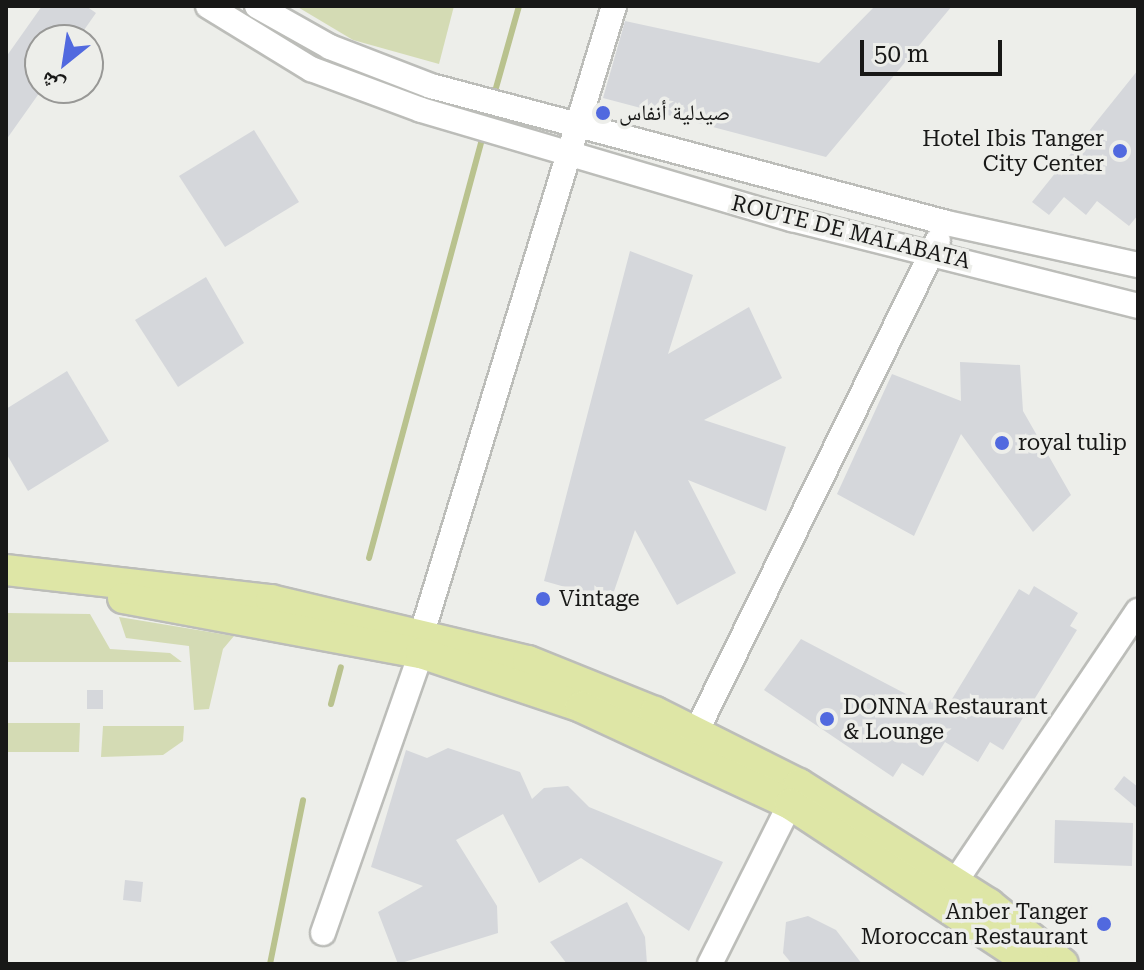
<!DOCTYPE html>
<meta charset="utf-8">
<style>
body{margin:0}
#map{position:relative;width:1144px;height:970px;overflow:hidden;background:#edeeea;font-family:"Roboto Serif","Noto Naskh Arabic",serif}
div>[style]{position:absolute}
.green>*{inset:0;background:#d4dbb4}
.stream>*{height:6px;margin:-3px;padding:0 3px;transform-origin:3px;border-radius:3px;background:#b9c28e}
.building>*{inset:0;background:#d5d7db}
.roads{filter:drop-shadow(2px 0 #bcbdb9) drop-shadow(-2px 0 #bcbdb9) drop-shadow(0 2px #bcbdb9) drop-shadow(0 -2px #bcbdb9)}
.minor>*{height:24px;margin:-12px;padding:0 12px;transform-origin:12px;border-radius:12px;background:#fff}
.major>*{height:30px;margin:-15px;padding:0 15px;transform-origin:15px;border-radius:15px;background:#dee6a6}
.dots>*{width:22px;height:22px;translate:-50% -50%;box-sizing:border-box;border:4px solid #edeeea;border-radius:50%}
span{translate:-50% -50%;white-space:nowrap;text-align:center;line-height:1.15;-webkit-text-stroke:7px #edeeea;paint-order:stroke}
.poi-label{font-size:22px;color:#181817}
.left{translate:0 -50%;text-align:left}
.right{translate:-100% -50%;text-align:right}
.street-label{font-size:22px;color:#181817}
.frame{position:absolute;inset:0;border:8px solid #181817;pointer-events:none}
.north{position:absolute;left:24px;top:24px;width:80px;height:80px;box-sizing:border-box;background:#edeeea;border:2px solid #989896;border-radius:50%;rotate:210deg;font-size:22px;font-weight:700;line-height:32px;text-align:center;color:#181817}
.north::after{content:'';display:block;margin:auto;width:28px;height:36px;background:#5169df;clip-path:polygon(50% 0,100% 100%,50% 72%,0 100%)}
.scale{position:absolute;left:860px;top:40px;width:142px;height:36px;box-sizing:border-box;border:4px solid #181817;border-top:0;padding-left:10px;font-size:24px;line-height:28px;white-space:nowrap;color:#181817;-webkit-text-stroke:6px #edeeea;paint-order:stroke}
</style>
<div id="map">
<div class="green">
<i style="clip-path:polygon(296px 6px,454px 6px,439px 64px,353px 40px)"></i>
<i style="clip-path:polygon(6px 613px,90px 614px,110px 649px,170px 653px,182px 662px,6px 662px)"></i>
<i style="clip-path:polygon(119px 617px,234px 636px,223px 649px,209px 709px,194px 710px,189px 646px,126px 638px)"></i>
<i style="clip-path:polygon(6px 723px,80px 723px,79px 752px,6px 752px)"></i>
<i style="clip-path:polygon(103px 726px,184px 726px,183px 741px,163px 755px,101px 757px)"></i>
</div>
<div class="stream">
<i style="left:494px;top:95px;width:92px;rotate:-74.3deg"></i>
<i style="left:369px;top:558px;width:440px;rotate:-74.9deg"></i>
<i style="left:331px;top:704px;width:38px;rotate:-75deg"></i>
<i style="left:270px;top:964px;width:167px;rotate:-78.6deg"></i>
</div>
<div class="building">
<i style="clip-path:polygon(42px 6px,86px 6px,96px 13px,77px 40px,40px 40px,40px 92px,6px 140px,6px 57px)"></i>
<i style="clip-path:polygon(875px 6px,952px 6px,826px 157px,603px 98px,625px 21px,819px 63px)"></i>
<i style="clip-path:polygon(1138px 70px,1138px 215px,1129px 226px,1097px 201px,1086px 215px,1064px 197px,1049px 215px,1032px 202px)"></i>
<i style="clip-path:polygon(254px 130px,299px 202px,225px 247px,179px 176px)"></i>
<i style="clip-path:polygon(630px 251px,693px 275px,668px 354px,749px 307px,782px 378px,704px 420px,786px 447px,766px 511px,688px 480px,736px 573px,677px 605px,635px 530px,611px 600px,544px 581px)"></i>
<i style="clip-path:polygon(206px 277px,244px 343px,178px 387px,135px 320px)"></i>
<i style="clip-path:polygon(960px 362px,1020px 365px,1023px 411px,1071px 495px,1033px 532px,961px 434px,914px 536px,837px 494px,892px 374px,961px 401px)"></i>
<i style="clip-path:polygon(67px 371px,109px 441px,28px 491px,6px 453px,6px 409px)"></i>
<i style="clip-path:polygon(1034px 586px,1078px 613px,1070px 626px,1077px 630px,1003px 750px,990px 742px,978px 762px,945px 742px,923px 776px,902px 763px,893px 777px,764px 690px,801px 639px,927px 705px,934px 695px,949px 704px,1019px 589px,1029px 595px)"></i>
<i style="clip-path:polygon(87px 690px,103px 690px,103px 709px,87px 709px)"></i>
<i style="clip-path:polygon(448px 748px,520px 772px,532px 799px,544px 788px,568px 786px,589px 807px,723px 862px,689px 931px,581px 858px,539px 883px,503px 814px,456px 840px,497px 906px,498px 933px,398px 964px,378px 912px,423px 886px,371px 867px,406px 750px,427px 758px)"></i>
<i style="clip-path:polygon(1124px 776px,1138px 787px,1138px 809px,1114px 789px)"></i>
<i style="clip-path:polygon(1055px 820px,1133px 823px,1132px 866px,1054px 863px)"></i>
<i style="clip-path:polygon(125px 880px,143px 882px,141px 902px,123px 900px)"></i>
<i style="clip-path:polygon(627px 902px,645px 937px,647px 964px,567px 964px,550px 942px)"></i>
<i style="clip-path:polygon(808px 916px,836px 930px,862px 964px,792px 964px,783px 953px,786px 922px)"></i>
</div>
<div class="roads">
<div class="minor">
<i style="left:208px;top:6px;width:121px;rotate:31.5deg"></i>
<i style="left:311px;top:69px;width:117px;rotate:20.4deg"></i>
<i style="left:421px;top:110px;width:387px;rotate:16.4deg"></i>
<i style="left:792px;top:219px;width:357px;rotate:14.1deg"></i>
<i style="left:257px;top:6px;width:84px;rotate:29.3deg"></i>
<i style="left:330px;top:47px;width:108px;rotate:21.1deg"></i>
<i style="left:431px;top:86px;width:534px;rotate:14.87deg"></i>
<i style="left:947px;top:223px;width:196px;rotate:12.4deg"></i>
<i style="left:422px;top:633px;width:656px;rotate:-72.97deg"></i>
<i style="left:696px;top:732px;width:548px;rotate:-63.81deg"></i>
<i style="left:955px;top:882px;width:327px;rotate:-56deg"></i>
<i style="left:323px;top:933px;width:297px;rotate:-70.7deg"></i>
<i style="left:710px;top:964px;width:179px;rotate:-63.4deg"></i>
</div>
<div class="major">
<i style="left:6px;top:570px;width:267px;rotate:6.5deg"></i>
<i style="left:271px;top:600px;width:264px;rotate:13.4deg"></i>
<i style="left:528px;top:661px;width:137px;rotate:21.9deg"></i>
<i style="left:655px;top:712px;width:161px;rotate:26.6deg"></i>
<i style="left:799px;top:784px;width:225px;rotate:32.3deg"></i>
<i style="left:989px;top:904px;width:95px;rotate:39deg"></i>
<i style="left:123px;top:598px;width:303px;rotate:10.5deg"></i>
<i style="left:421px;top:653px;width:169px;rotate:18.6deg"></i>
<i style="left:581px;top:707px;width:230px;rotate:24.9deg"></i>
<i style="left:790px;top:804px;width:291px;rotate:33.4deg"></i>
</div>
</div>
<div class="dots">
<i style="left:603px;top:113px;background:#5169df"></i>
<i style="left:1120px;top:151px;background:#5169df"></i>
<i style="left:1002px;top:443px;background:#5169df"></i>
<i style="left:543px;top:599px;background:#5169df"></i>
<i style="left:827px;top:719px;background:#5169df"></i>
<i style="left:1104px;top:924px;background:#5169df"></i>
</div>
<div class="poi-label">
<span class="left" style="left:619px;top:113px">صيدلية أنفاس</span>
<span class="right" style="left:1104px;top:151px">Hotel Ibis Tanger<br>City Center</span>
<span class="left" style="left:1018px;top:443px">royal tulip</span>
<span class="left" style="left:559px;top:599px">Vintage</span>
<span class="left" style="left:843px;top:719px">DONNA Restaurant<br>&amp; Lounge</span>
<span class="right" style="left:1088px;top:924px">Anber Tanger<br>Moroccan Restaurant</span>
</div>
<div class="street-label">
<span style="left:851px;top:232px;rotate:14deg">ROUTE DE MALABATA</span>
</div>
<div class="frame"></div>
<div class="north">ش</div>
<div class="scale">50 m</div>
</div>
